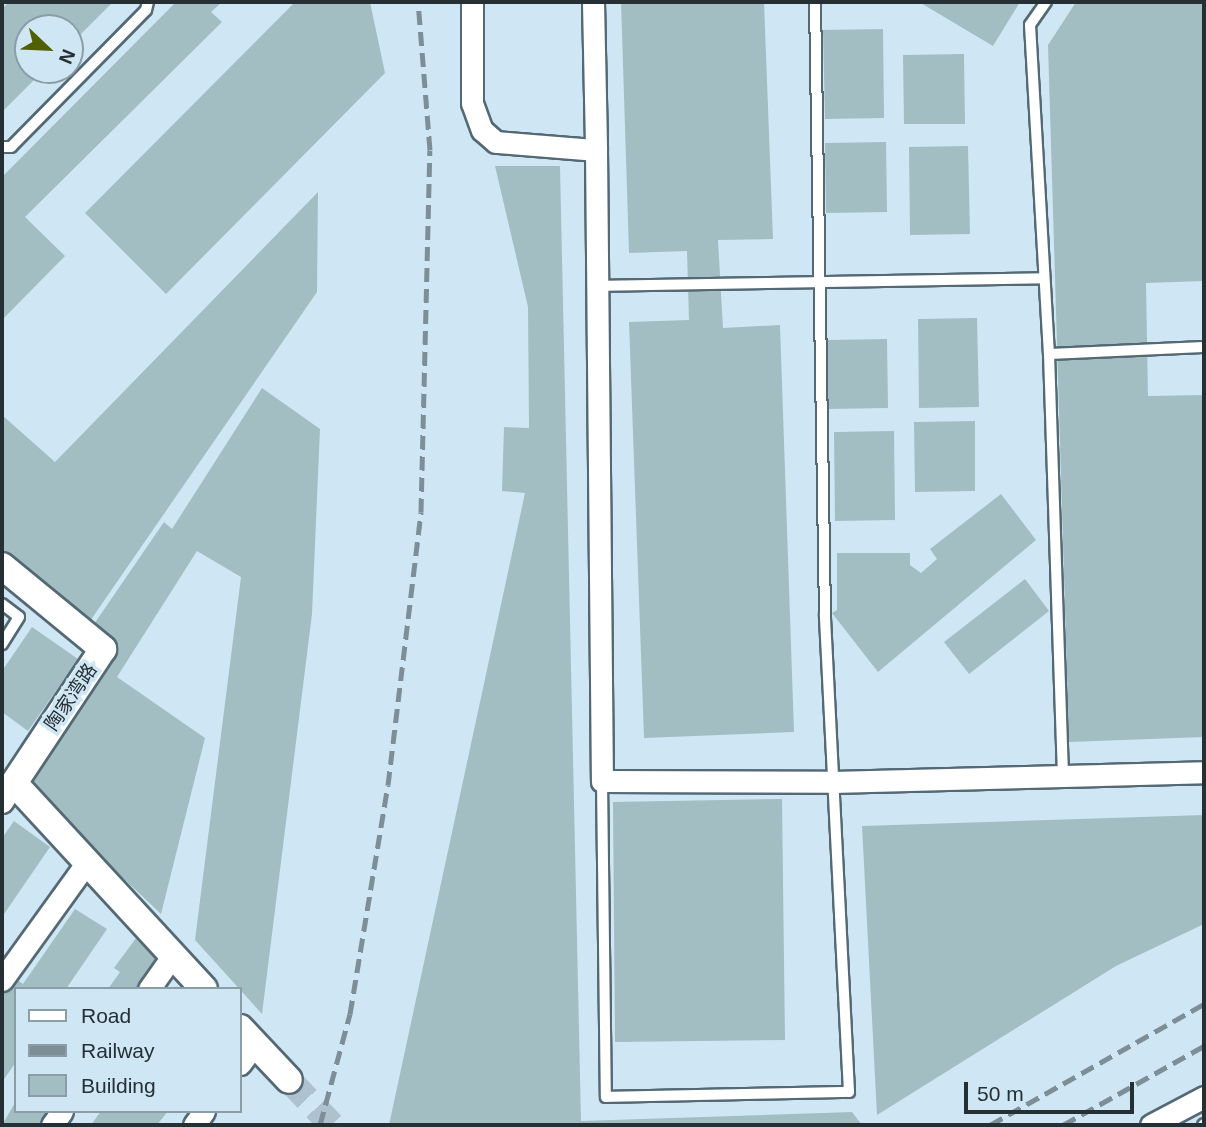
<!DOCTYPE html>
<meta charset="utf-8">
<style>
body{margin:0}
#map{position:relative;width:1206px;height:1127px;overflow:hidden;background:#cfe7f4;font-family:Helvetica,"Noto Sans SC",sans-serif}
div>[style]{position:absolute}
.building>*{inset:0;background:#a2bec3}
.tertiary-tunnel>*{height:26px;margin-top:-13px;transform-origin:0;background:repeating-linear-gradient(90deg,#adc2ce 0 26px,transparent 0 39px)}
.roads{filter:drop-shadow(2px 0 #546974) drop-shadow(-2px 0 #546974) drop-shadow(0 2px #546974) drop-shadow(0 -2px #546974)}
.service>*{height:10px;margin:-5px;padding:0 5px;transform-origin:5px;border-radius:5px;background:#fff}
.minor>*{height:21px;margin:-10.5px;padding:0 10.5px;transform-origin:10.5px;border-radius:10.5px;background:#fff}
.tertiary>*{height:26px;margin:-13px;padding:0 13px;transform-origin:13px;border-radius:13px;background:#fff}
.rail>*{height:5px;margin-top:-2.5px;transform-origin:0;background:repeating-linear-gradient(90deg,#7d8e97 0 14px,transparent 0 21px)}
span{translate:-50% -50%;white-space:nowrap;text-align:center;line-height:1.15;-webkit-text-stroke:7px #cfe7f4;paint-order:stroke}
.street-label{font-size:19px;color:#262f34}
.frame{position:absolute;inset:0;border:4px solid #262f34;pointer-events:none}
.legend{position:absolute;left:14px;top:987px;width:228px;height:126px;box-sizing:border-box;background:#cfe7f4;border:2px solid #8b9da7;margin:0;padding:9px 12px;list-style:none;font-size:21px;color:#262f34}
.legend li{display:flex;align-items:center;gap:14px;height:35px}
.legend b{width:35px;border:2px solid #8b9da7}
.north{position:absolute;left:14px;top:14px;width:70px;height:70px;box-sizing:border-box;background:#cfe7f4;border:2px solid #8b9da7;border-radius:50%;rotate:113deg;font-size:19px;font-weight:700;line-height:28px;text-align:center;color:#262f34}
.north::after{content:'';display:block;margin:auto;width:24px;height:32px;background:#505f01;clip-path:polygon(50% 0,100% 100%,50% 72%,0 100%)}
.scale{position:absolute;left:964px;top:1082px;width:170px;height:32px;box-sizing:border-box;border:4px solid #262f34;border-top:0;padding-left:9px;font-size:21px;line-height:24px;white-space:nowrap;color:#262f34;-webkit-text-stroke:5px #cfe7f4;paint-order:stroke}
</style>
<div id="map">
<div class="building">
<i style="clip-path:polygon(9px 2px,113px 2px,70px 45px,70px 28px,28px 28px,28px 70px,44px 70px,2px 112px,2px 9px)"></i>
<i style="clip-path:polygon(176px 2px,222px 2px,211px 12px,222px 22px,25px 217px,65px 256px,2px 320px,2px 177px)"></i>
<i style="clip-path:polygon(295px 2px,370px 2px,385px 73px,166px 294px,85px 213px)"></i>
<i style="clip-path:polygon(621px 2px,764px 2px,773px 239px,718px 240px,723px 328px,780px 325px,794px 732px,644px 738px,629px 322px,689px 320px,687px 251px,629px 253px)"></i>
<i style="clip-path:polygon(919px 2px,1020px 2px,993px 46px)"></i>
<i style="clip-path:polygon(1076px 2px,1204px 2px,1204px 281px,1146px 283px,1148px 396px,1204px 395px,1204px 737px,1069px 742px,1048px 45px)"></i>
<i style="clip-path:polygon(883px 29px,884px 118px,825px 119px,823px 30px)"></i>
<i style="clip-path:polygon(964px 54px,965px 124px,904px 124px,903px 55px)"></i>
<i style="clip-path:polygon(886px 142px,887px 212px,826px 213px,825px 143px)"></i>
<i style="clip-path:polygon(968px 146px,970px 234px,910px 235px,909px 147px)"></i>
<i style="clip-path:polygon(495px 166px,560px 166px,581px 1121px,852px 1112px,862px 1125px,389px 1125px,525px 493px,502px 491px,504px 427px,529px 428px,528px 307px)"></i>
<i style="clip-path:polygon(318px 192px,317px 292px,88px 624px,2px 553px,2px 415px,55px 462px)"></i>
<i style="clip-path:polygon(977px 318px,979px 407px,919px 408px,918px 319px)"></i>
<i style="clip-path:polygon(887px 339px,888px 408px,828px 409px,827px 340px)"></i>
<i style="clip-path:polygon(262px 388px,320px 429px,312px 614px,262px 1014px,195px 940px,241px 577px,197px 551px,117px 677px,205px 738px,161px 914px,22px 782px,114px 644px,92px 627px,164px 522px,172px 529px)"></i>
<i style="clip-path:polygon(975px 421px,975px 491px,915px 492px,914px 422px)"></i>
<i style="clip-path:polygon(894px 431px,895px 520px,835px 521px,834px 432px)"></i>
<i style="clip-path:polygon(1001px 494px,1036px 540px,878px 672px,832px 613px,837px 610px,837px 553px,910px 553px,910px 565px,921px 573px,937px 559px,930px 549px)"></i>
<i style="clip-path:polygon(1025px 579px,1049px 611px,969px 674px,944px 642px)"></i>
<i style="clip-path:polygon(32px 627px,78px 659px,28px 731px,2px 712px,2px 671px)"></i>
<i style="clip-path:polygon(782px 799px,785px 1040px,615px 1042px,613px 802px)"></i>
<i style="clip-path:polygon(1204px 815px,1204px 924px,1116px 966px,877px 1115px,862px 826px)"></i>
<i style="clip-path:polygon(14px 821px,50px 847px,2px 917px,2px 838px)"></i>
<i style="clip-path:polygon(75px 909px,107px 929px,66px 989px,16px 989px,16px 1062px,2px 1082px,2px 991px,12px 976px,23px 984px)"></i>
<i style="clip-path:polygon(142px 930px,164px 958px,141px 989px,108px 989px,120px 972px,114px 968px)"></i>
<i style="clip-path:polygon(16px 1101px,16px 1111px,53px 1111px,42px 1125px,2px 1125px)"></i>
<i style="clip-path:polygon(101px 1111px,168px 1111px,157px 1125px,91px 1125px)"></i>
</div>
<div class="tertiary-tunnel">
<i style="left:289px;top:1080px;width:62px;rotate:46.3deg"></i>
</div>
<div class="roads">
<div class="service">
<i style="left:1046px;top:2px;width:28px;rotate:125deg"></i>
<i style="left:1030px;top:25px;width:330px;rotate:86.7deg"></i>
<i style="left:1049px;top:354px;width:423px;rotate:88.1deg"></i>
<i style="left:2px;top:147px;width:9px"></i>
<i style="left:11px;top:147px;width:192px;rotate:-45.4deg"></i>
<i style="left:146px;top:10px;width:8px;rotate:-76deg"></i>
<i style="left:597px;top:286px;width:444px;rotate:-1deg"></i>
<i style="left:1049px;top:354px;width:155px;rotate:-2.6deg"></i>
<i style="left:2px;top:604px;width:21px;rotate:37deg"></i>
<i style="left:19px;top:617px;width:32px;rotate:122deg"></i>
<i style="left:602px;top:781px;width:316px;rotate:89.3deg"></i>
<i style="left:606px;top:1097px;width:243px;rotate:-1.2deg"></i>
<i style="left:849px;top:1092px;width:477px;rotate:-92.9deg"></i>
<i style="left:825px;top:616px;width:614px;rotate:-90.93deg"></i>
<i style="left:1203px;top:1125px;width:1px;rotate:-45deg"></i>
</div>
<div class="minor">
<i style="left:472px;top:2px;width:101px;rotate:90deg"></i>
<i style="left:472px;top:103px;width:29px;rotate:70deg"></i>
<i style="left:482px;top:130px;width:18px;rotate:41deg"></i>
<i style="left:496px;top:142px;width:100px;rotate:4.6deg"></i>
<i style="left:596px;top:150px;width:631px;rotate:89.46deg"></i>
<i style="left:602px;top:781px;width:230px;rotate:0.2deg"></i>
<i style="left:832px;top:782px;width:372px;rotate:-1.5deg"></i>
<i style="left:593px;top:2px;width:148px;rotate:88.8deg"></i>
<i style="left:2px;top:802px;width:22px;rotate:-58deg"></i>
<i style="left:2px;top:980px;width:145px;rotate:-54.2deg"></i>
<i style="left:149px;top:989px;width:42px;rotate:-54.8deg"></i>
<i style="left:240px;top:1064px;width:25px;rotate:-53deg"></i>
<i style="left:52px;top:1125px;width:17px;rotate:-54deg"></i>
<i style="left:194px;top:1125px;width:17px;rotate:-54deg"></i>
<i style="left:1151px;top:1125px;width:60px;rotate:-27.8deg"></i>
</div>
<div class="tertiary">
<i style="left:2px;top:566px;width:131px;rotate:39.4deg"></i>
<i style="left:103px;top:649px;width:161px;rotate:123.6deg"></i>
<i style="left:14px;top:783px;width:280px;rotate:47.3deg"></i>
<i style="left:240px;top:1028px;width:71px;rotate:46.7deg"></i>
</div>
</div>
<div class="rail">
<i style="left:320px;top:1125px;width:115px;rotate:-74.9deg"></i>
<i style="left:350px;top:1014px;width:232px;rotate:-80.6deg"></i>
<i style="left:388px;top:785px;width:275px;rotate:-83.1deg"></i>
<i style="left:421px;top:512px;width:362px;rotate:-88.6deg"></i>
<i style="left:430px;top:150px;width:148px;rotate:-94.6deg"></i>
<i style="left:990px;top:1125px;width:246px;rotate:-29.5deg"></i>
<i style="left:1063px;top:1125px;width:162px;rotate:-29.3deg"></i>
</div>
<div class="street-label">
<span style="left:71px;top:697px;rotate:-56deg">陶家湾路</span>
</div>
<div class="frame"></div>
<ul class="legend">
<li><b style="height:9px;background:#fff"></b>Road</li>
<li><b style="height:9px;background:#7d8e97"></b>Railway</li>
<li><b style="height:19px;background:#a2bec3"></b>Building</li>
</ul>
<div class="north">N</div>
<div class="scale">50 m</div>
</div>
